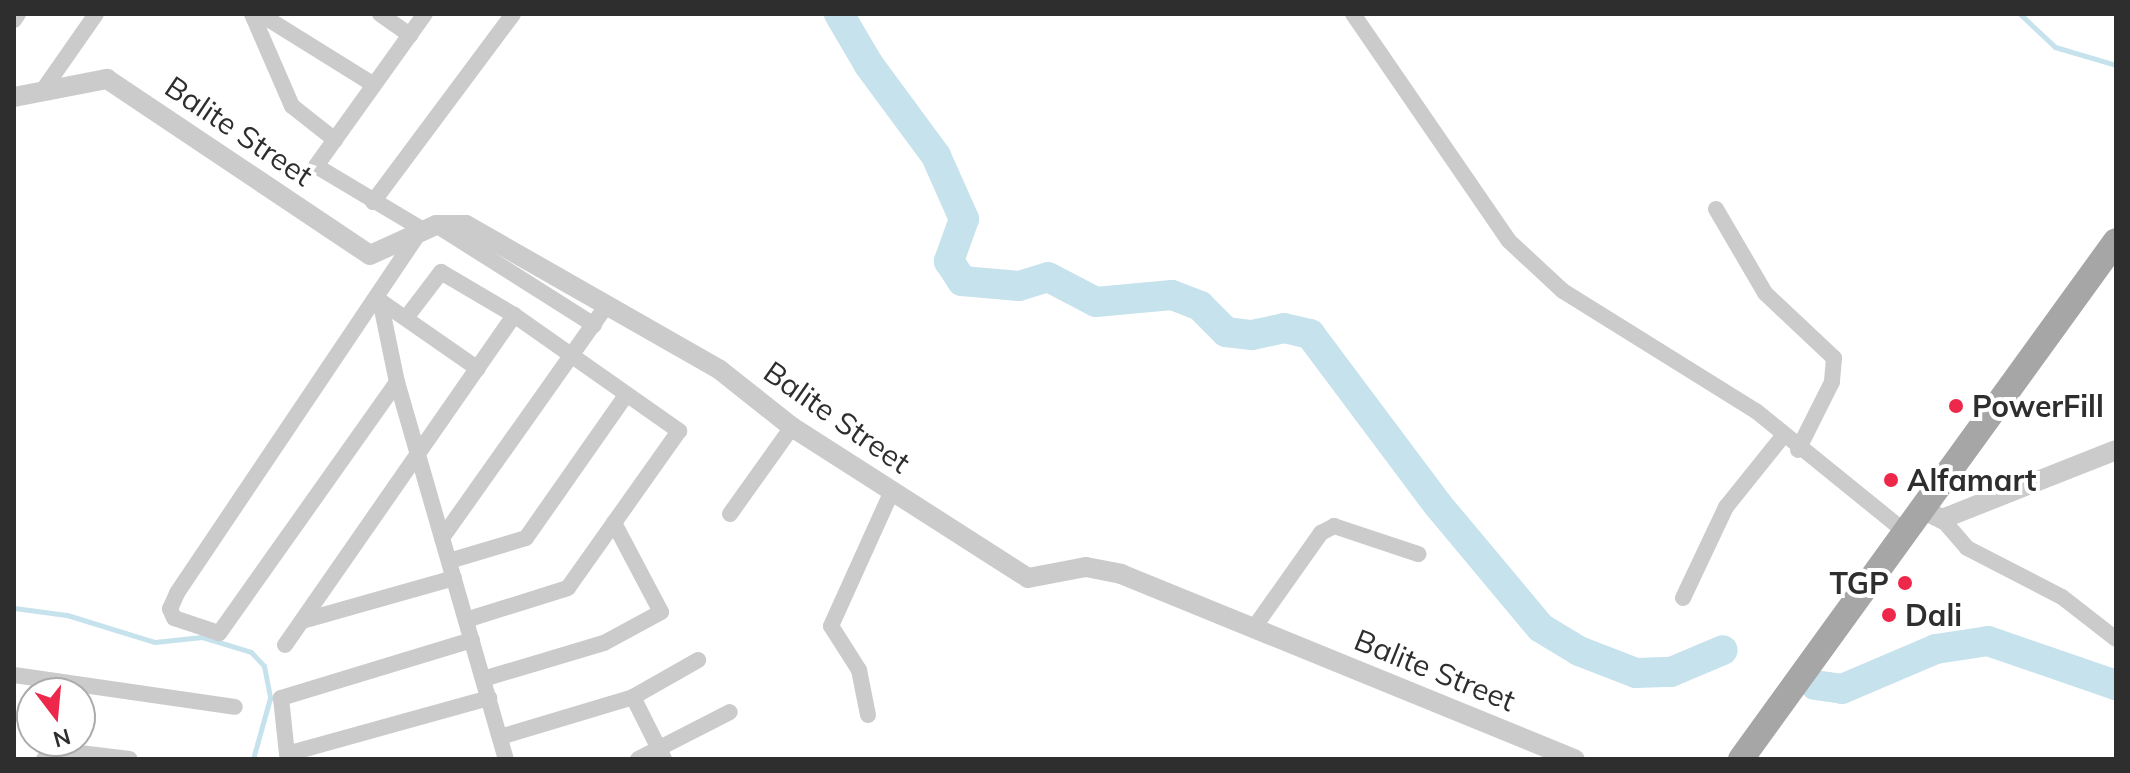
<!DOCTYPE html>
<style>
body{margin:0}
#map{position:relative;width:2130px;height:773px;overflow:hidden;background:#fff;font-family:Mulish,sans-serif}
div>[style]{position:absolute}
.stream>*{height:5px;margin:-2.5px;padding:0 2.5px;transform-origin:2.5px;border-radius:2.5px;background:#c6e2ed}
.river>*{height:30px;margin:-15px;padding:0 15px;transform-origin:15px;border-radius:15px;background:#c6e2ed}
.minor>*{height:16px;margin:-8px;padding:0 8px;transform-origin:8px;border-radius:8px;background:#cbcbcb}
.tertiary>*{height:20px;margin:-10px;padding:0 10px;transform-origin:10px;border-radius:10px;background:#cbcbcb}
.primary>*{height:26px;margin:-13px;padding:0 13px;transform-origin:13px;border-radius:13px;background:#a6a6a6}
.dots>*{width:22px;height:22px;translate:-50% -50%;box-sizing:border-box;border:4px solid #fff;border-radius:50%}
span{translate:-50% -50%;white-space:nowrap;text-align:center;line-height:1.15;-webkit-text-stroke:8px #fff;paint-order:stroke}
.street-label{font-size:30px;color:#2e2e2e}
.poi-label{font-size:30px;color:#2e2e2e;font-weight:700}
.left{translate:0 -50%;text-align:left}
.right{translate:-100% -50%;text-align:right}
.frame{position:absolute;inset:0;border:16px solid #2e2e2e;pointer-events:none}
.north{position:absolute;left:16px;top:677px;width:80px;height:80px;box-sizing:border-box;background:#fff;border:2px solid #ababab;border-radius:50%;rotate:164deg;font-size:22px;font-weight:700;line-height:32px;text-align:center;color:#2e2e2e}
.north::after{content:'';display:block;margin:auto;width:28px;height:36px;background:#ed284a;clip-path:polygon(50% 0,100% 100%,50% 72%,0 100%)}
</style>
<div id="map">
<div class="stream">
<i style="left:2020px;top:14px;width:48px;rotate:43.3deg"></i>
<i style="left:2055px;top:47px;width:64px;rotate:16.4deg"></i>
<i style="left:14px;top:608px;width:53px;rotate:7.5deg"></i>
<i style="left:67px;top:615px;width:92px;rotate:17.1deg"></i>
<i style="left:155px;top:642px;width:47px;rotate:-6.1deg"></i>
<i style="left:202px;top:637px;width:51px;rotate:17deg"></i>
<i style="left:251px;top:652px;width:19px;rotate:47deg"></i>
<i style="left:264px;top:666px;width:33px;rotate:79deg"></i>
<i style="left:270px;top:698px;width:63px;rotate:105.6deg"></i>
</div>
<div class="river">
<i style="left:839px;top:14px;width:59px;rotate:59.5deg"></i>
<i style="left:869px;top:65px;width:113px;rotate:53.6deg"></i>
<i style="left:936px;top:156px;width:69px;rotate:66deg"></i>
<i style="left:964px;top:219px;width:45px;rotate:109.7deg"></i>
<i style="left:949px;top:261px;width:24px;rotate:57deg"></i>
<i style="left:962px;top:281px;width:57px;rotate:5deg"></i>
<i style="left:1019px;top:286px;width:30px;rotate:-17deg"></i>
<i style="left:1048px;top:277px;width:54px;rotate:27.5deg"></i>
<i style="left:1096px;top:302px;width:76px;rotate:-5.3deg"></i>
<i style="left:1172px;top:295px;width:30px;rotate:21deg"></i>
<i style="left:1200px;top:306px;width:37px;rotate:45deg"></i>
<i style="left:1226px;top:332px;width:26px;rotate:7deg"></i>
<i style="left:1252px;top:335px;width:33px;rotate:-12deg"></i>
<i style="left:1284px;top:328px;width:27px;rotate:13deg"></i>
<i style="left:1310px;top:334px;width:214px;rotate:53.2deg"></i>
<i style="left:1438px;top:505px;width:160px;rotate:50.1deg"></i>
<i style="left:1541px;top:628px;width:44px;rotate:31.2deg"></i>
<i style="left:1579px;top:651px;width:61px;rotate:21.1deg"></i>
<i style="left:1636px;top:673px;width:35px;rotate:-2deg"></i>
<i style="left:1671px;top:672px;width:56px;rotate:-22.9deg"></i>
<i style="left:1815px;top:685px;width:27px;rotate:8deg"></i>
<i style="left:1842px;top:689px;width:102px;rotate:-23.1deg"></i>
<i style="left:1936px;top:649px;width:53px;rotate:-8.7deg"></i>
<i style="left:1988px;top:641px;width:135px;rotate:19deg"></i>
</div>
<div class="minor">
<i style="left:252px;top:14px;width:100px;rotate:66.5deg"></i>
<i style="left:292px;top:106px;width:55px;rotate:38.3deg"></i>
<i style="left:260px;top:14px;width:134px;rotate:31.9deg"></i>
<i style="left:380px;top:14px;width:37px;rotate:35deg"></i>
<i style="left:1353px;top:14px;width:275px;rotate:55.5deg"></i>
<i style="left:1509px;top:241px;width:74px;rotate:42.8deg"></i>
<i style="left:1563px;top:291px;width:227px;rotate:31.9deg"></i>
<i style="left:1756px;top:411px;width:189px;rotate:39deg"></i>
<i style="left:14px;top:20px;width:7px;rotate:-56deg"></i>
<i style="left:43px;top:90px;width:93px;rotate:-55.1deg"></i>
<i style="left:373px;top:202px;width:234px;rotate:-53.3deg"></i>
<i style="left:1716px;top:209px;width:97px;rotate:59.7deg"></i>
<i style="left:1765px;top:293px;width:95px;rotate:43.3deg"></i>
<i style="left:1834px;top:358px;width:24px;rotate:95deg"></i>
<i style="left:1832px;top:382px;width:76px;rotate:116.6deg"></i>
<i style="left:436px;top:225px;width:187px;rotate:32.3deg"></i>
<i style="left:425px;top:231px;width:127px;rotate:-149.2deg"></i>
<i style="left:316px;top:166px;width:187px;rotate:-54.4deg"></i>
<i style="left:376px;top:298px;width:124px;rotate:34.8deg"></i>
<i style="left:380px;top:300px;width:84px;rotate:78.3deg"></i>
<i style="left:397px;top:382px;width:392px;rotate:73.9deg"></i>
<i style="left:406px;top:318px;width:58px;rotate:-52.7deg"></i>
<i style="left:441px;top:272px;width:85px;rotate:30.5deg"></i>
<i style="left:514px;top:315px;width:202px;rotate:35.1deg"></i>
<i style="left:679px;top:431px;width:192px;rotate:125.3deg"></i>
<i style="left:568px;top:588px;width:107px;rotate:162.6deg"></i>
<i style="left:397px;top:382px;width:308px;rotate:125.3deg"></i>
<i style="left:219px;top:633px;width:47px;rotate:-161.6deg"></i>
<i style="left:174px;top:618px;width:10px;rotate:-114deg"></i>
<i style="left:170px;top:609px;width:17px;rotate:-66deg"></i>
<i style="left:177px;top:593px;width:429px;rotate:-56.1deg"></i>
<i style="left:730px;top:514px;width:107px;rotate:-54.5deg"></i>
<i style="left:1942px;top:519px;width:38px;rotate:49deg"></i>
<i style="left:1967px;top:548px;width:107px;rotate:27.3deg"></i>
<i style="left:2062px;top:597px;width:68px;rotate:37.9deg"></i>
<i style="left:442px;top:538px;width:284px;rotate:-54.7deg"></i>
<i style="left:449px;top:561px;width:80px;rotate:-16.6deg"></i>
<i style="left:526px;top:538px;width:174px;rotate:-55deg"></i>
<i style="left:1683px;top:598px;width:101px;rotate:-64.7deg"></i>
<i style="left:1726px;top:507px;width:91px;rotate:-51.2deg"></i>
<i style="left:302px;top:621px;width:158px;rotate:-15.8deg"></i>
<i style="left:1253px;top:629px;width:118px;rotate:-54.7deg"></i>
<i style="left:1321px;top:533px;width:15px;rotate:-28deg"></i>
<i style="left:1334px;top:526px;width:89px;rotate:18.4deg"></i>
<i style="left:472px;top:640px;width:200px;rotate:163.1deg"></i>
<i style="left:281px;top:698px;width:56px;rotate:83.9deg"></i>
<i style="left:287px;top:754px;width:210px;rotate:-15.5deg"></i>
<i style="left:285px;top:645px;width:402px;rotate:-55.2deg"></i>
<i style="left:14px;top:675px;width:223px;rotate:8.2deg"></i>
<i style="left:483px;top:679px;width:126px;rotate:-16.6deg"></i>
<i style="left:604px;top:643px;width:65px;rotate:-28.5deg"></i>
<i style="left:661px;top:612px;width:101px;rotate:-117.8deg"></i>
<i style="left:633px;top:697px;width:69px;rotate:63.4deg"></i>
<i style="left:868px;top:715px;width:46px;rotate:-101.3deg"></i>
<i style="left:859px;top:670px;width:52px;rotate:-122.5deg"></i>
<i style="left:831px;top:626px;width:146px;rotate:-65.7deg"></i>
<i style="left:500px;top:737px;width:139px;rotate:-16.7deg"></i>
<i style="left:633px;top:697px;width:75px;rotate:-29.6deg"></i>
<i style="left:44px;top:759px;width:21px;rotate:-23deg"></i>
<i style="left:63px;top:751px;width:67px;rotate:6.8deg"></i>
<i style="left:638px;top:759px;width:103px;rotate:-27.1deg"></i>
</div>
<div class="tertiary">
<i style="left:14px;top:97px;width:95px;rotate:-11deg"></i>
<i style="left:107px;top:79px;width:316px;rotate:33.8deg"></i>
<i style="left:370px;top:255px;width:72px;rotate:-24.4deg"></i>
<i style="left:436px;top:225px;width:30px"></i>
<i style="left:466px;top:225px;width:292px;rotate:29.7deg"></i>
<i style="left:720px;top:370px;width:92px;rotate:38.4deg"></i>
<i style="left:792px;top:427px;width:280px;rotate:32.6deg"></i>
<i style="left:1028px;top:578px;width:59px;rotate:-10.7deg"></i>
<i style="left:1086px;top:567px;width:36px;rotate:11deg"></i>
<i style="left:1121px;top:574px;width:490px;rotate:22.2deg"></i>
<i style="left:1921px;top:509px;width:23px;rotate:25deg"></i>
<i style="left:1942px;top:519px;width:187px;rotate:-21.6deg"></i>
</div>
<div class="primary">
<i style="left:1741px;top:759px;width:639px;rotate:-54.1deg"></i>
</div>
<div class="dots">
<i style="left:1956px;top:406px;background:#ed284a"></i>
<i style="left:1891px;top:480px;background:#ed284a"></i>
<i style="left:1905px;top:583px;background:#ed284a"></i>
<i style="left:1889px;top:615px;background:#ed284a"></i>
</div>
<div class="street-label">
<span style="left:239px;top:131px;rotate:34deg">Balite Street</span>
<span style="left:837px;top:417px;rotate:35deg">Balite Street</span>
<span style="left:1435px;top:670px;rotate:22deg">Balite Street</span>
</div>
<div class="poi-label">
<span class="left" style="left:1972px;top:406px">PowerFill</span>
<span class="left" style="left:1907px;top:480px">Alfamart</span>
<span class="right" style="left:1889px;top:583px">TGP</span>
<span class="left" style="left:1905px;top:615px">Dali</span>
</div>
<div class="frame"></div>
<div class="north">N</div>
</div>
